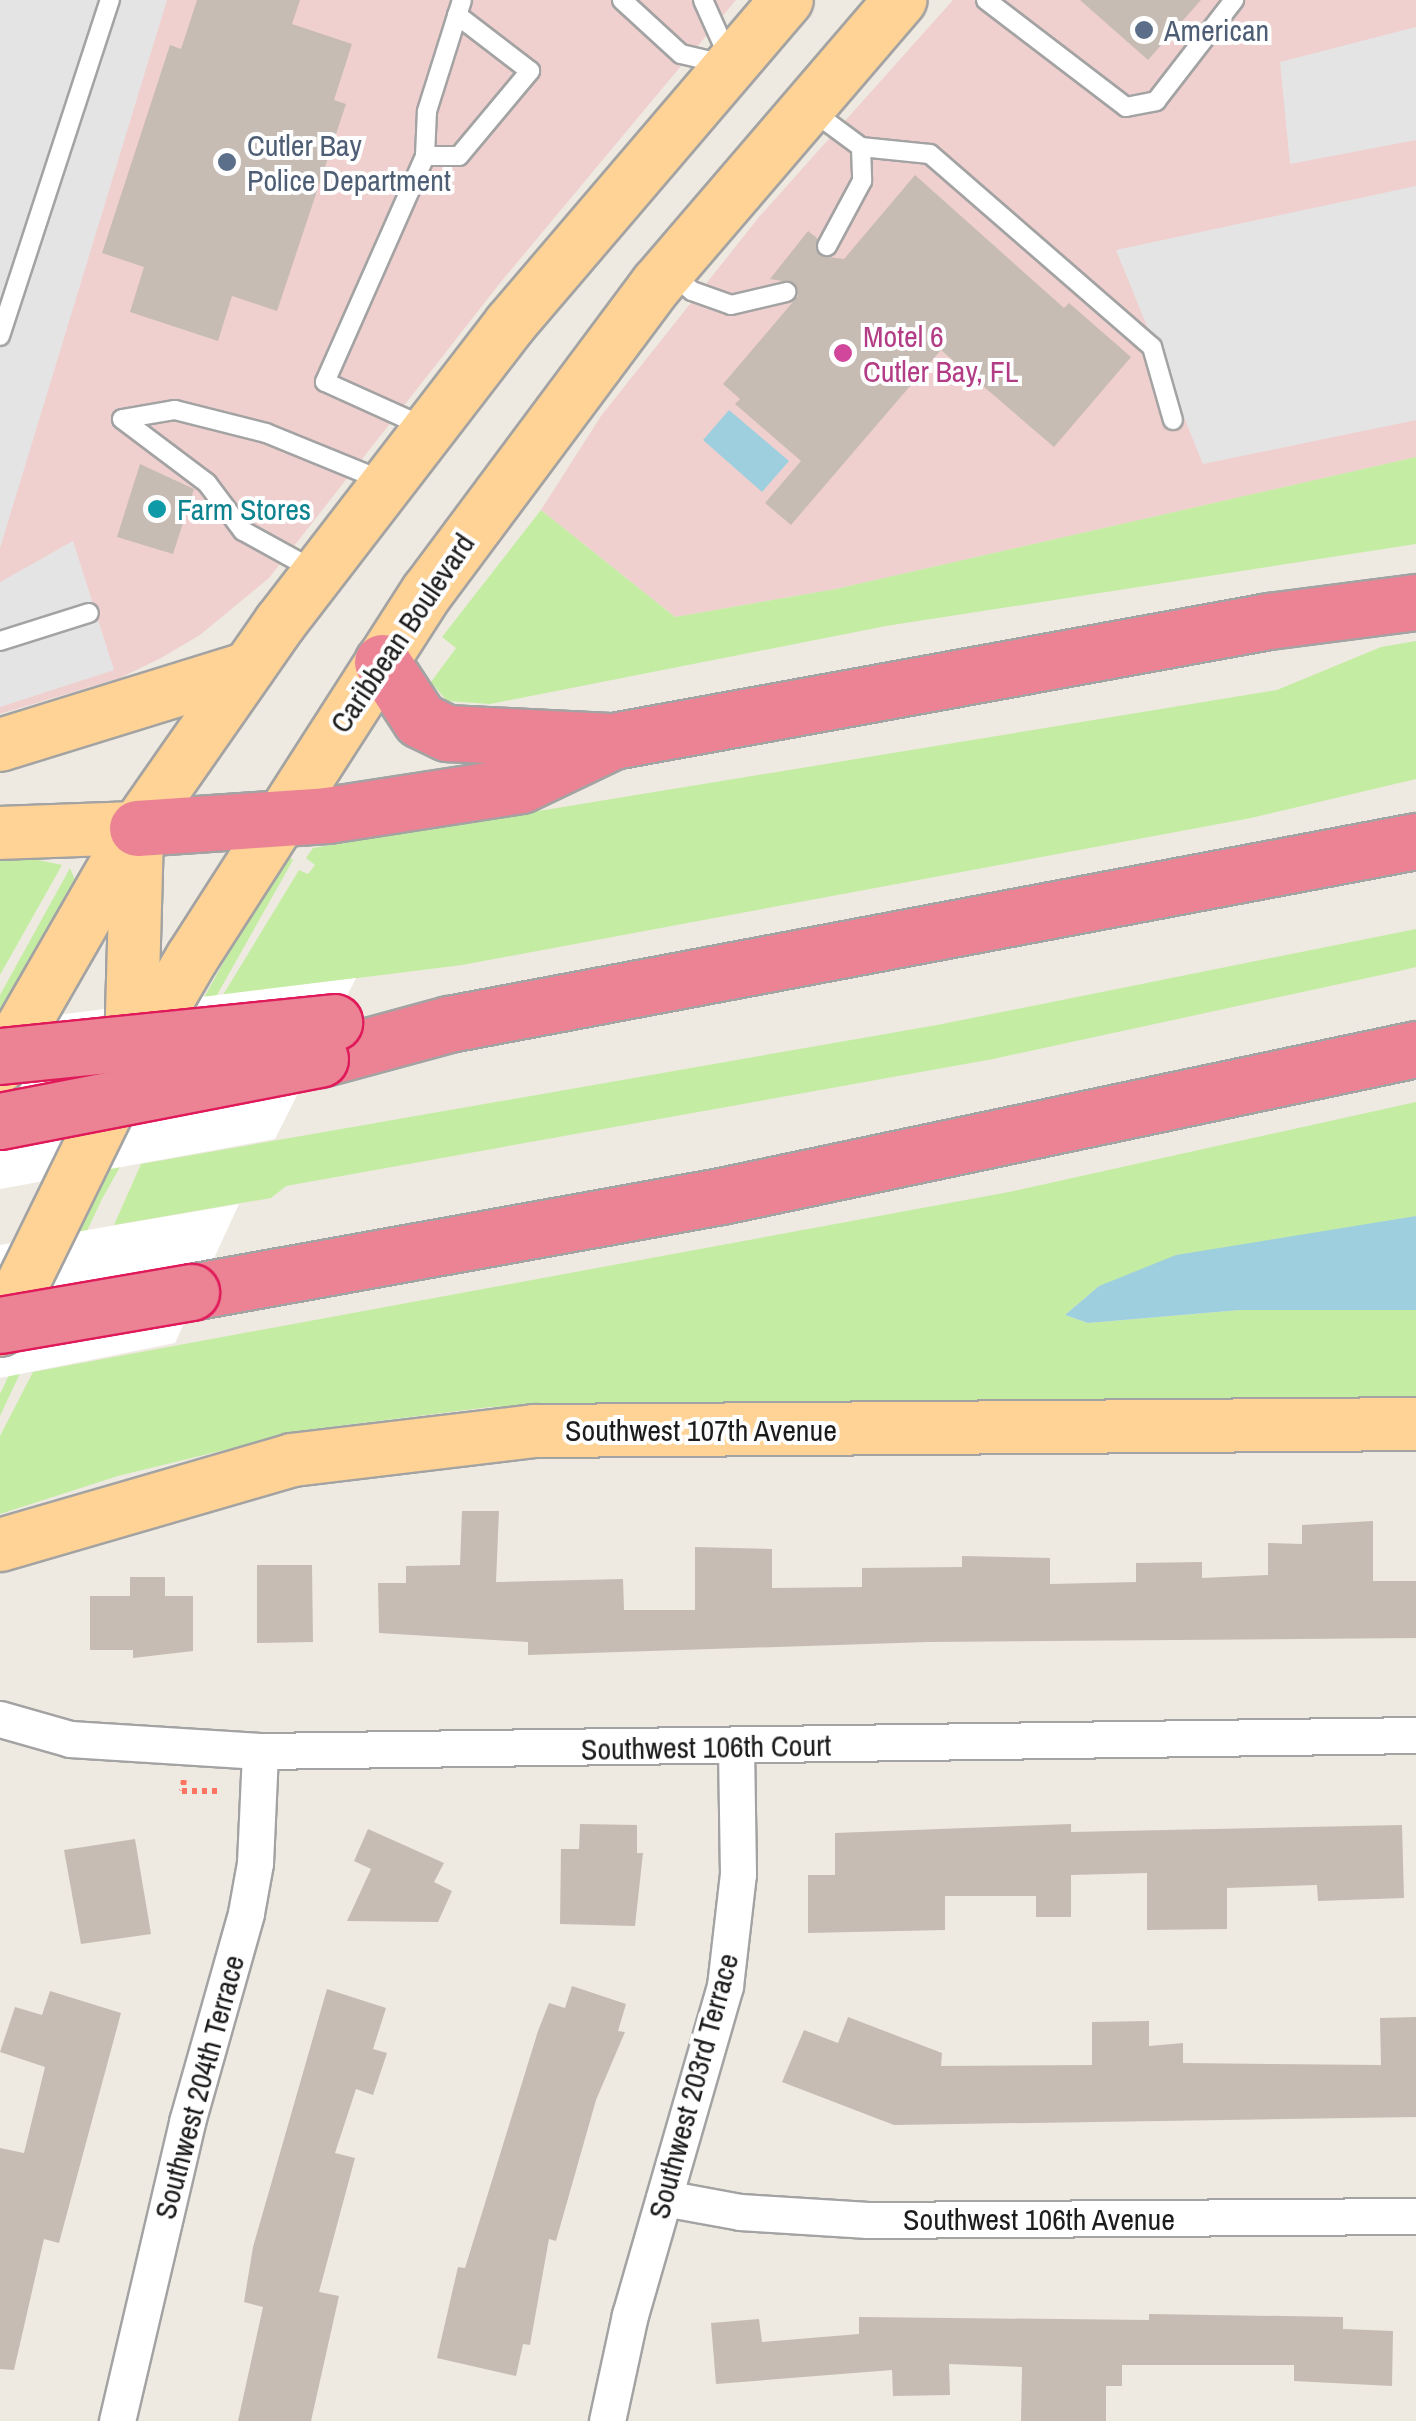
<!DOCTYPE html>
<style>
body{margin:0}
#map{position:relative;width:1416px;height:2421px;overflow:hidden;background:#eeeae1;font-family:"Archivo Narrow",sans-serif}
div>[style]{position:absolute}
.commercial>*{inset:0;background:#f0d0ce}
.grass>*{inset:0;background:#c5eca3}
.parking>*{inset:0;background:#e4e4e4}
.water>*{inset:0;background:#9ecfdf}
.pier>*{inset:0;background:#fff}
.building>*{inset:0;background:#c6bcb4}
.path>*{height:6px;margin-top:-3px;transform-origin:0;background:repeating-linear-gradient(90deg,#ff7461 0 5px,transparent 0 10px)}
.roads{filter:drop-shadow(2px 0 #a3a3a3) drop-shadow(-2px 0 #a3a3a3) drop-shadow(0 2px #a3a3a3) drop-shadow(0 -2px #a3a3a3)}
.service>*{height:18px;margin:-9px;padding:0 9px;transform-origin:9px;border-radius:9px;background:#fff}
.minor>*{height:35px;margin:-17.5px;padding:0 17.5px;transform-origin:17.5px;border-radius:17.5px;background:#fff}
.primary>*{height:52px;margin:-26px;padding:0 26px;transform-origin:26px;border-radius:26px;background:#ffd395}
.motorway>*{height:55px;margin:-27.5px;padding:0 27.5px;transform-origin:27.5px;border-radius:27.5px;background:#eb8394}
.bridges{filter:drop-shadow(2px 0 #e01a5a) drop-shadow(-2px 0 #e01a5a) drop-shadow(0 2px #e01a5a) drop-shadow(0 -2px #e01a5a)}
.motorway-bridge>*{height:55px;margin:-27.5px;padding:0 27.5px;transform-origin:27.5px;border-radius:27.5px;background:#eb8394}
.dots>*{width:28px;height:28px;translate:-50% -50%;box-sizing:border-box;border:5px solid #fff;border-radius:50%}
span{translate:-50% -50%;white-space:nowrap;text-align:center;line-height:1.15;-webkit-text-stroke:8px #fff;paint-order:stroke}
.service-label{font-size:30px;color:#4e5e75}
.left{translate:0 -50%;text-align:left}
.hotel-label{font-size:30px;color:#b23c85}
.culture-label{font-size:30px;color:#0d838f}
.street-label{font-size:30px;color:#1c1c1c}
</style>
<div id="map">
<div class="commercial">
<i style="clip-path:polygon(0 0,736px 0,500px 283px,269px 578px,200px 635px,161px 658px,120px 678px,0 714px)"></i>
<i style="clip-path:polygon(953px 0,1416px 0,1416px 457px,836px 589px,675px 617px,541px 510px,601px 416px,759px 217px)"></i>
</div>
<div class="grass">
<i style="clip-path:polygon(1416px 457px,1416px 544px,886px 626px,490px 704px,447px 701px,431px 682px,456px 648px,442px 637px,541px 510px,675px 617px,836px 589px)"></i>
<i style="clip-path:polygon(1416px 641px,1416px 779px,1251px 818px,462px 965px,223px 995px,299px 870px,308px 874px,315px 865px,306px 858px,313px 848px,1277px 690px,1381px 647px)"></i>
<i style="clip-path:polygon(0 852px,62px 865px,0 975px)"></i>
<i style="clip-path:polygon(284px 853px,293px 860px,102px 1199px,0 1416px,0 1394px,93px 1198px)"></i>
<i style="clip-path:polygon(70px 868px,75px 880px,0 1012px,0 995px)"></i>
<i style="clip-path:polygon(1416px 929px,1416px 967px,1395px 972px,993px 1059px,286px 1186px,271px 1198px,114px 1225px,141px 1164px,937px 1025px)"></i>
<i style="clip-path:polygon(1416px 1102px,1416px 1216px,1099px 1286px,1065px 1315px,1088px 1323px,1240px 1310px,1416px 1310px,1416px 1397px,490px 1407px,306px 1430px,118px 1476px,0 1514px,0 1436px,33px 1372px,1009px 1192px)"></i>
</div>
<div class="parking">
<i style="clip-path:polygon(0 0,167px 0,0 548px)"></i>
<i style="clip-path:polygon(1416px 27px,1416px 140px,1290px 164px,1280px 62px)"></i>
<i style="clip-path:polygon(1416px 186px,1416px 420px,1203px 464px,1116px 250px)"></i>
<i style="clip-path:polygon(73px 541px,114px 670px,0 707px,0 582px)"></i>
</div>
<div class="water">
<i style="clip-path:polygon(729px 410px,789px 461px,762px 492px,703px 440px)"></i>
<i style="clip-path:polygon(1416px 1216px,1416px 1310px,1240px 1310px,1088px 1323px,1065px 1315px,1099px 1286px,1176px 1255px)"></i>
</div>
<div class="pier">
<i style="clip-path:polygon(356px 978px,275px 1139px,0 1189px,0 1022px)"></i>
<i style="clip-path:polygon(239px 1204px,175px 1343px,0 1378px,0 1245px)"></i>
</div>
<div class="building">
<i style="clip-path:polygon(197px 0,300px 0,292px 24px,352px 44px,334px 100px,346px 104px,277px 311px,232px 296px,218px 341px,130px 312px,144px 267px,102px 253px,170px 45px,181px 49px)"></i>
<i style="clip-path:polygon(1080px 0,1201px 0,1148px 60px)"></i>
<i style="clip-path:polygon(915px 175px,1064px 308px,1069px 303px,1131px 357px,1054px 447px,941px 350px,791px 525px,765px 503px,801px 461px,735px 404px,740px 399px,723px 384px,798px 296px,794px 283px,770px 279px,808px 231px,817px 238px,820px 256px,844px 259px)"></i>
<i style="clip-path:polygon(140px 464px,194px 489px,173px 554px,117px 537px)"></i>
<i style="clip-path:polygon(462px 1511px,499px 1511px,496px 1582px,623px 1579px,624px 1610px,695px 1610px,695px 1547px,772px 1549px,772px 1588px,862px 1587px,862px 1568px,962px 1567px,962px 1556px,1050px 1558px,1050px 1584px,1136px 1582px,1136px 1563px,1202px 1562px,1202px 1578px,1268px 1575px,1268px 1543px,1302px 1544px,1302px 1525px,1373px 1521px,1373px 1581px,1416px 1581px,1416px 1638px,928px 1642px,528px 1655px,528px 1642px,379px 1633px,378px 1583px,406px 1583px,406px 1566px,460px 1565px)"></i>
<i style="clip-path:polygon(257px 1565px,312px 1565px,313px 1642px,257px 1643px)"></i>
<i style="clip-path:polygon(130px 1577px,165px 1577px,165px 1596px,193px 1596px,193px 1651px,133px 1658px,133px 1650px,90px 1650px,90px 1596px,130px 1596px)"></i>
<i style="clip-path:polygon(580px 1824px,637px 1825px,637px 1853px,643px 1853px,635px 1926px,560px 1924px,561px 1849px,579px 1849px)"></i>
<i style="clip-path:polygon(1071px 1824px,1071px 1832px,1402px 1825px,1404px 1898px,1318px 1901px,1317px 1885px,1227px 1888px,1227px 1929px,1147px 1930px,1147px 1873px,1071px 1875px,1071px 1917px,1036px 1917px,1036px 1896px,945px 1896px,945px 1930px,808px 1933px,808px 1875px,835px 1875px,835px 1833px)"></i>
<i style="clip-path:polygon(368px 1829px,444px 1863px,434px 1882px,452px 1891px,438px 1922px,347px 1921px,371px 1869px,354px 1861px)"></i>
<i style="clip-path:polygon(135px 1839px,151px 1934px,81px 1944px,64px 1850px)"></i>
<i style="clip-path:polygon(572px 1986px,626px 2004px,618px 2031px,625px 2032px,596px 2100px,556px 2241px,549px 2239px,530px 2345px,523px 2344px,516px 2376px,437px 2358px,458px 2267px,465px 2268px,538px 2031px,549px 2003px,565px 2008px)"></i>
<i style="clip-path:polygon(327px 1989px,386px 2008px,373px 2049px,387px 2053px,373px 2095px,356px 2089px,335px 2153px,355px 2158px,319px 2292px,339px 2296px,311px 2421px,238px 2421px,263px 2307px,244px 2302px,253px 2247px)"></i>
<i style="clip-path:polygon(50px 1991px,121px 2013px,59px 2243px,44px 2239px,14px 2370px,0 2369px,0 2148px,24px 2153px,45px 2067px,0 2052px,15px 2007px,42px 2015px)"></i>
<i style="clip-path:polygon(848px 2017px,942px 2053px,941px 2066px,1092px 2065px,1092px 2022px,1149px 2021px,1149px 2046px,1183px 2043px,1183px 2063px,1381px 2065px,1380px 2018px,1416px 2017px,1416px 2117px,894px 2125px,782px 2082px,804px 2030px,838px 2043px)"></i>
<i style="clip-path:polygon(1149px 2314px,1343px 2317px,1343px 2329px,1393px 2331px,1392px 2386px,1294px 2381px,1294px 2365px,1122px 2365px,1122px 2386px,1106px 2386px,1106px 2421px,1021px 2421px,1022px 2367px,949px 2364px,950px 2395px,893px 2396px,892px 2370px,716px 2384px,711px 2323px,759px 2319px,762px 2342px,859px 2334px,859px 2317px,1149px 2320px)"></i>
</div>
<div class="path">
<i style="left:184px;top:1780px;width:11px;rotate:100deg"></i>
<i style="left:182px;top:1791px;width:36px"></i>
</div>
<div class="roads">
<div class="service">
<i style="left:622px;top:0;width:80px;rotate:42.5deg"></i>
<i style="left:681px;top:54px;width:44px;rotate:13.1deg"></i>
<i style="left:703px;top:0;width:61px;rotate:65.9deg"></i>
<i style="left:986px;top:0;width:176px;rotate:37.4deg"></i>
<i style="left:1126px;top:107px;width:31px;rotate:-11deg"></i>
<i style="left:1156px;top:101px;width:128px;rotate:-52.3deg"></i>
<i style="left:811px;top:110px;width:62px;rotate:36.5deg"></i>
<i style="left:861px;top:147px;width:34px;rotate:88deg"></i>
<i style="left:862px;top:181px;width:74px;rotate:118.3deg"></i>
<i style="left:861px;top:147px;width:69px;rotate:5.8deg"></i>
<i style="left:930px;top:154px;width:294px;rotate:41deg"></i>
<i style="left:1152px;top:347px;width:76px;rotate:74deg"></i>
<i style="left:425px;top:156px;width:34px"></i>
<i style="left:459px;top:156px;width:111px;rotate:-50.1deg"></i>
<i style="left:530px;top:71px;width:92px;rotate:-142.5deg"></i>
<i style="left:673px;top:275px;width:25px;rotate:40deg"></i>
<i style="left:692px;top:291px;width:41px;rotate:19.7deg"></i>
<i style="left:731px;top:305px;width:57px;rotate:-13.3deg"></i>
<i style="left:0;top:336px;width:354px;rotate:-71.9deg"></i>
<i style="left:427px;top:428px;width:112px;rotate:-155.7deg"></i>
<i style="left:325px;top:382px;width:247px;rotate:-66.1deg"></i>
<i style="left:425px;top:156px;width:45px;rotate:-87.5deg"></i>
<i style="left:427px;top:111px;width:116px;rotate:-72.5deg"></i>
<i style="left:314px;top:570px;width:81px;rotate:-151.2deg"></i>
<i style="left:243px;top:531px;width:60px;rotate:-126.9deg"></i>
<i style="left:207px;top:483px;width:106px;rotate:-143deg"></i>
<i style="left:122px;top:419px;width:54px;rotate:-9.6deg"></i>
<i style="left:175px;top:410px;width:94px;rotate:14.2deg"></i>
<i style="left:266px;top:433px;width:124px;rotate:22.2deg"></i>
<i style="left:0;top:641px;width:93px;rotate:-17.5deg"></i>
</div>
<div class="minor">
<i style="left:0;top:1719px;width:73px;rotate:15.9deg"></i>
<i style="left:70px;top:1739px;width:190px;rotate:3.6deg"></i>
<i style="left:260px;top:1751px;width:1156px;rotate:-0.79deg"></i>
<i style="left:664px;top:2198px;width:77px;rotate:10.4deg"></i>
<i style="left:740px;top:2212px;width:128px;rotate:3.6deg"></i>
<i style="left:868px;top:2220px;width:548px;rotate:-0.42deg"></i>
<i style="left:117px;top:2421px;width:307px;rotate:-76.8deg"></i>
<i style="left:187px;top:2122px;width:217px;rotate:-74.2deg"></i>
<i style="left:246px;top:1913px;width:51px;rotate:-79.8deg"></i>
<i style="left:255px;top:1863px;width:112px;rotate:-87.4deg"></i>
<i style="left:607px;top:2421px;width:108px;rotate:-77.8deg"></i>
<i style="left:630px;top:2315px;width:342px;rotate:-73.9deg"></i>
<i style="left:725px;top:1986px;width:113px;rotate:-83.4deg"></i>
<i style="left:738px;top:1874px;width:128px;rotate:-90.9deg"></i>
</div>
<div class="primary">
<i style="left:0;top:745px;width:260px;rotate:-17.2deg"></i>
<i style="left:0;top:833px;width:137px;rotate:-2.1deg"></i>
<i style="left:131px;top:1050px;width:220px;rotate:-88.4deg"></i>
<i style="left:0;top:1066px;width:275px;rotate:-60.1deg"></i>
<i style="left:137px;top:828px;width:250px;rotate:-55.1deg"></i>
<i style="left:280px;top:623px;width:377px;rotate:-52.4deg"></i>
<i style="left:510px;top:324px;width:426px;rotate:-49.5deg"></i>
<i style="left:0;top:1330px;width:300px;rotate:-63.9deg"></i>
<i style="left:132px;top:1061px;width:119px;rotate:-59.8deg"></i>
<i style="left:192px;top:958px;width:436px;rotate:-57.3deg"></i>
<i style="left:428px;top:591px;width:383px;rotate:-53.3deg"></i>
<i style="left:657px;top:284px;width:374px;rotate:-49.4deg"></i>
<i style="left:0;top:1545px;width:304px;rotate:-16.2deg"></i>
<i style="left:292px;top:1460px;width:244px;rotate:-6.8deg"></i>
<i style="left:534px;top:1431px;width:882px;rotate:-0.45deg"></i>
</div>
<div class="motorway">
<i style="left:382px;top:662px;width:69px;rotate:56.8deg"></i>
<i style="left:420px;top:720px;width:30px;rotate:26deg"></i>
<i style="left:447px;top:733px;width:163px;rotate:2.8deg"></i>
<i style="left:137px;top:828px;width:190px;rotate:-3.9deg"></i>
<i style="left:327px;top:815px;width:196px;rotate:-8.8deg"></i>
<i style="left:521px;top:785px;width:102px;rotate:-25.6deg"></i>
<i style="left:613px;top:741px;width:667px;rotate:-10.37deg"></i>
<i style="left:1269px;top:621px;width:148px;rotate:-7.4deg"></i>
<i style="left:320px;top:1059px;width:134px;rotate:-15.2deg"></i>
<i style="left:449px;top:1024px;width:984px;rotate:-10.72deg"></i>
<i style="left:191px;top:1292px;width:539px;rotate:-10.27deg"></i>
<i style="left:721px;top:1196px;width:710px;rotate:-11.94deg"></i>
</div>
</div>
<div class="bridges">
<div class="motorway-bridge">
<i style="left:0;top:1056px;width:336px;rotate:-5.8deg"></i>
<i style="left:0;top:1121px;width:326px;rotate:-11deg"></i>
<i style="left:0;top:1325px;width:194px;rotate:-9.8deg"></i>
</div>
</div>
<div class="dots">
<i style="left:1144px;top:30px;background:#5c6f8a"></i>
<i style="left:227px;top:162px;background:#5c6f8a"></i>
<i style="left:843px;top:353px;background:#d1479c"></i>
<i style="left:157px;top:509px;background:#0f9aa8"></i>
</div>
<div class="service-label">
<span class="left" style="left:1164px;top:30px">American</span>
<span class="left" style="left:247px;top:162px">Cutler Bay<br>Police Department</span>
</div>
<div class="hotel-label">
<span class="left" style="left:863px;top:353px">Motel 6<br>Cutler Bay, FL</span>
</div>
<div class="culture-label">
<span class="left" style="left:177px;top:509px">Farm Stores</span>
</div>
<div class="street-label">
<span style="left:402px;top:633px;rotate:-56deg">Caribbean Boulevard</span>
<span style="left:701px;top:1430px">Southwest 107th Avenue</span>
<span style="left:706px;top:1747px;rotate:-1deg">Southwest 106th Court</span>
<span style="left:693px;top:2086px;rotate:-75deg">Southwest 203rd Terrace</span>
<span style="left:199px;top:2087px;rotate:-75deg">Southwest 204th Terrace</span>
<span style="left:1039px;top:2219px">Southwest 106th Avenue</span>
</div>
</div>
